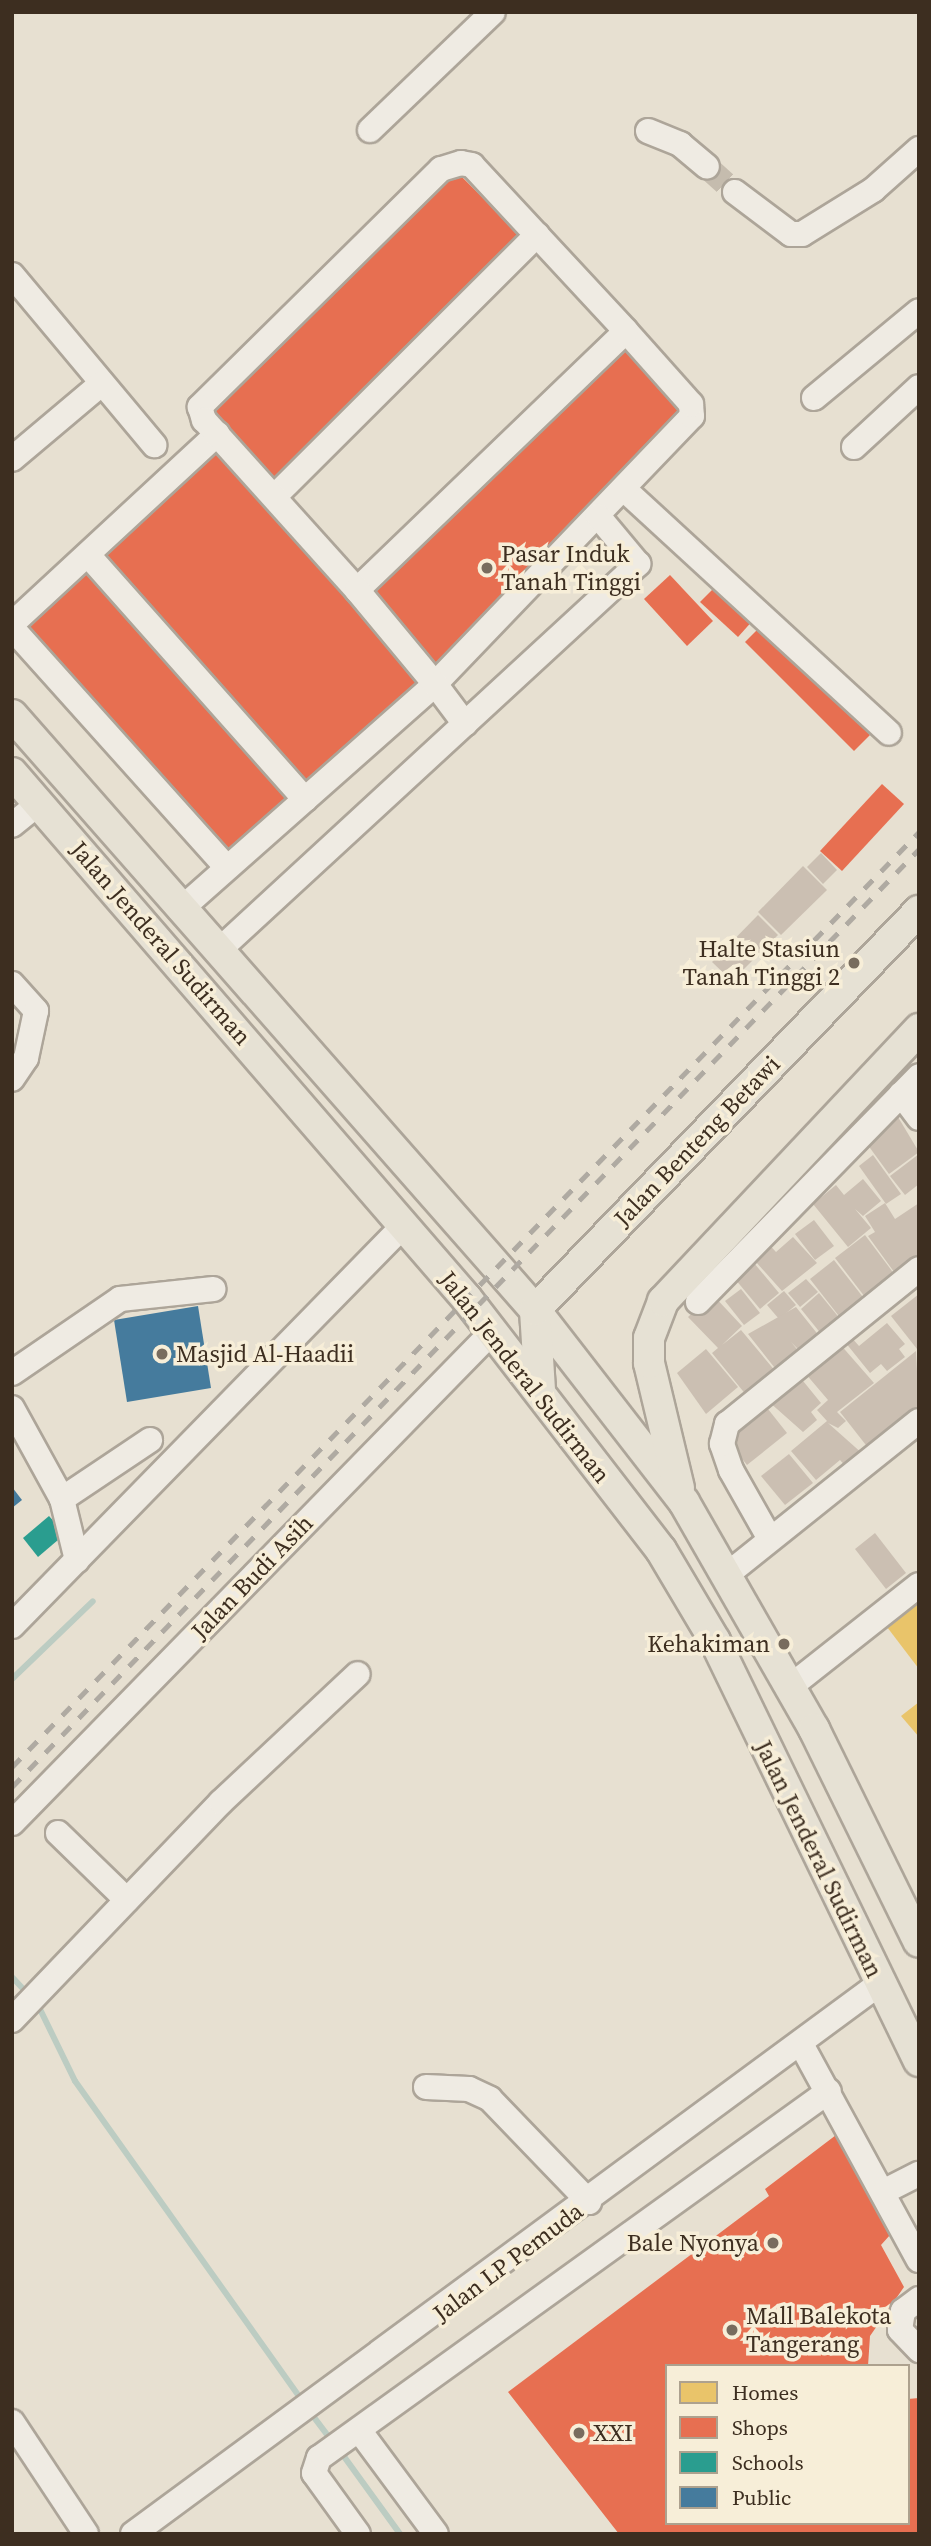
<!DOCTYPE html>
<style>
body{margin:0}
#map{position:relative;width:931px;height:2546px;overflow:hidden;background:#e7e0d1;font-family:"Source Serif 4",serif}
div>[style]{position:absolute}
.homes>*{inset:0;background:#e9c46a}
.shops>*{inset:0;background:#e76f51}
.schools>*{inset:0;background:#2a9d8f}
.public>*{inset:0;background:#457b9d}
.stream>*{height:6px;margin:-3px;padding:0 3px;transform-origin:3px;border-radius:3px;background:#bcccc2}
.building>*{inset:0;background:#cbbfb2}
.minor-tunnel>*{height:24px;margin-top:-12px;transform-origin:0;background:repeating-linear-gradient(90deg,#c5bcae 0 24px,transparent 0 36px)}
.roads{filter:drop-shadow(2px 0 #ada599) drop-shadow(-2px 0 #ada599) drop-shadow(0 2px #ada599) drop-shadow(0 -2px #ada599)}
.minor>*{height:24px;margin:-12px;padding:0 12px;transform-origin:12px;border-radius:12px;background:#efebe3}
.major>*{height:30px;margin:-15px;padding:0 15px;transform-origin:15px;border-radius:15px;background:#e6e1d4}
.rail>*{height:5px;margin-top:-2.5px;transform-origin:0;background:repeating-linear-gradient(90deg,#afaaa2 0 12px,transparent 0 24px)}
.dots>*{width:19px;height:19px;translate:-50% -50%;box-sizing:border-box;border:4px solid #f7eed8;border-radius:50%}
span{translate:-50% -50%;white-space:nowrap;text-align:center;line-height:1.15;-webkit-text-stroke:7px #f7eed8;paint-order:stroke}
.poi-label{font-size:24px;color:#3d2e20}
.left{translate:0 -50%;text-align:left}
.right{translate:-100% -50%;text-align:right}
.street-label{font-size:24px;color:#3d2e20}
.frame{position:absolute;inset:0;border:14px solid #3d2e20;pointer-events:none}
.legend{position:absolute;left:665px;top:2364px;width:245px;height:161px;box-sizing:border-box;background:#f7eed8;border:2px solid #ada18e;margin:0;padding:9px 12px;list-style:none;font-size:21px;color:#3d2e20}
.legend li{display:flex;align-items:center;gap:14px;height:35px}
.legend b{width:35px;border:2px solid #ada18e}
</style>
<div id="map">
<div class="homes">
<i style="clip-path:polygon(919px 1602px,919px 1669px,887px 1627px)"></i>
<i style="clip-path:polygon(919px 1702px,919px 1737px,901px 1716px)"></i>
</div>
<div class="shops">
<i style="clip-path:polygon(456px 171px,524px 239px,279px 482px,207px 410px)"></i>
<i style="clip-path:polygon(626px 339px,687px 408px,435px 672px,365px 592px)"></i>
<i style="clip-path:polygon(216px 445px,427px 684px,308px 789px,99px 554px)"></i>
<i style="clip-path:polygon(86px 566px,294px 799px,228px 856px,23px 626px)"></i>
<i style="clip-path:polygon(670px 575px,713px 621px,687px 646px,644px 599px)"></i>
<i style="clip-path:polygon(718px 584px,755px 618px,738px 637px,700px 602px)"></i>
<i style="clip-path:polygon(761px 626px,870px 735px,854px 751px,745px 642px)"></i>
<i style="clip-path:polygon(882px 784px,904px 804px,842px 871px,820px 851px)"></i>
<i style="clip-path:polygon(840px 2132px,890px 2235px,881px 2245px,904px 2287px,870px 2336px,868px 2366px,667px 2366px,667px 2523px,908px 2523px,908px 2399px,919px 2398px,919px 2534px,619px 2534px,508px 2392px,769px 2196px,765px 2189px)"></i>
</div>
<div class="schools">
<i style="clip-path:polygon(49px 1516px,65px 1534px,38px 1557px,23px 1538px)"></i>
</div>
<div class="public">
<i style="clip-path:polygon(198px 1306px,211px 1388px,127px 1402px,114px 1320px)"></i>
<i style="clip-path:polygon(12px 1487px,22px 1500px,12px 1508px)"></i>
</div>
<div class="stream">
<i style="left:12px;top:1679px;width:112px;rotate:-43.9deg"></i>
<i style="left:12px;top:1977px;width:23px;rotate:47deg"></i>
<i style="left:36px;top:2001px;width:89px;rotate:64deg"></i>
<i style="left:75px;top:2081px;width:395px;rotate:54.6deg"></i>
<i style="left:310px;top:2412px;width:39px;rotate:53deg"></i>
<i style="left:340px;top:2451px;width:102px;rotate:54.1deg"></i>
</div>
<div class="building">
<i style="clip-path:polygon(821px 853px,837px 870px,823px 884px,807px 867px)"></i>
<i style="clip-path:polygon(803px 866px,827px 890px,781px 935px,758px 912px)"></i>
<i style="clip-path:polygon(758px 915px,778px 935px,732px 981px,712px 962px)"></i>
<i style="clip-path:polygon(895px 1112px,919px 1152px,889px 1174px,862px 1137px)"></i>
<i style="clip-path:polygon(919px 1154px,919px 1184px,905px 1195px,890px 1176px)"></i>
<i style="clip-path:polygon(873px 1155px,901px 1194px,886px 1204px,859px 1166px)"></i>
<i style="clip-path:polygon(863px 1179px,881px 1201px,863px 1216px,855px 1209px,871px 1228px,848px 1247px,813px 1204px,836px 1185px,844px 1195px)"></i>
<i style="clip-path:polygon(885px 1203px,895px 1219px,919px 1203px,919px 1261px,897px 1276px,868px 1236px,875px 1232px,865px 1216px)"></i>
<i style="clip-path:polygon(814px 1220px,834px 1246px,815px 1260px,795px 1234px)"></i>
<i style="clip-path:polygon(865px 1235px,898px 1279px,868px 1301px,835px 1258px)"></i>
<i style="clip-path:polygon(793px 1237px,817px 1263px,782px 1291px,748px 1253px,764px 1239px,776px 1252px)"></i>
<i style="clip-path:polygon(749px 1257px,779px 1293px,760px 1309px,730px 1273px)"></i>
<i style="clip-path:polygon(834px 1260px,866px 1301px,842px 1320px,810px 1279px)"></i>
<i style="clip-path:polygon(806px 1279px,818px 1292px,800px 1307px,788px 1293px)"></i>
<i style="clip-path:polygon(741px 1289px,760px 1313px,744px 1325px,725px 1301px)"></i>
<i style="clip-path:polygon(784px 1291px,796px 1305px,779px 1319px,767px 1305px)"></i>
<i style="clip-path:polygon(819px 1293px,841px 1320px,822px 1335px,801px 1309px)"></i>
<i style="clip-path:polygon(712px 1294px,742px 1326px,722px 1345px,741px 1330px,776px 1372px,747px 1396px,712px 1353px,718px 1348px,688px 1317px)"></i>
<i style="clip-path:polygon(919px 1294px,919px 1348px,917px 1349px,891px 1316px)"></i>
<i style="clip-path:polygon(796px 1307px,820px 1337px,801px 1352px,791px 1342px,801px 1354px,778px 1372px,748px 1334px)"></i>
<i style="clip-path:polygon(887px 1323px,905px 1344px,899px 1349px,905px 1357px,887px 1371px,881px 1364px,870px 1373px,845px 1342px,851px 1337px,859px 1346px)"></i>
<i style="clip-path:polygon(839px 1343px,874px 1383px,837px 1412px,846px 1421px,838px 1428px,828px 1423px,864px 1455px,848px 1469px,840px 1460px,816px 1480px,791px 1451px,827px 1421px,817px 1410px,828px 1400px,805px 1373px)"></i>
<i style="clip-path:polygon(706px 1349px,738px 1387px,706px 1414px,677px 1373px)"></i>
<i style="clip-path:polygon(916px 1351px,919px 1410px,869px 1449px,840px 1412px)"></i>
<i style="clip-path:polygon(799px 1376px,821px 1403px,811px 1412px,817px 1420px,803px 1432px,768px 1401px)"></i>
<i style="clip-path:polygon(764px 1404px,787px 1433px,747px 1465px,724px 1436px)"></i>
<i style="clip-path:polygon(789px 1454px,813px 1483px,785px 1505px,761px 1476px)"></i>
<i style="clip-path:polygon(875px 1533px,906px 1573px,886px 1589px,855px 1549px)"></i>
</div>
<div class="minor-tunnel">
<i style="left:707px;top:167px;width:38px;rotate:42deg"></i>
</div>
<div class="roads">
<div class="minor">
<i style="left:370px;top:130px;width:170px;rotate:-43.8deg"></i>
<i style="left:648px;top:131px;width:35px;rotate:22deg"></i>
<i style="left:680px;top:144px;width:35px;rotate:40deg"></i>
<i style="left:735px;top:192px;width:70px;rotate:36.9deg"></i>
<i style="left:791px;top:234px;width:11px"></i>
<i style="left:802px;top:234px;width:84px;rotate:-31.8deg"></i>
<i style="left:873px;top:190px;width:62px;rotate:-41.7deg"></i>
<i style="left:12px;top:275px;width:222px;rotate:50.1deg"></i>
<i style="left:814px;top:398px;width:136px;rotate:-39.6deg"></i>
<i style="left:854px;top:447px;width:88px;rotate:-42.7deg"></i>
<i style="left:12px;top:459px;width:116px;rotate:-40.1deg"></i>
<i style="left:626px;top:491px;width:357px;rotate:42.6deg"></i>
<i style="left:275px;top:496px;width:370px;rotate:-44.9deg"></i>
<i style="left:88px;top:555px;width:327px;rotate:48.4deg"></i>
<i style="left:357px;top:590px;width:373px;rotate:-43.9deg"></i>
<i style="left:12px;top:624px;width:280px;rotate:-42.8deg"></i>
<i style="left:12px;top:628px;width:322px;rotate:48.1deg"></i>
<i style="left:12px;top:825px;width:33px;rotate:-39deg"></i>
<i style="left:180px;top:910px;width:341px;rotate:-41.5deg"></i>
<i style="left:435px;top:684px;width:371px;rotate:-46.2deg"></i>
<i style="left:692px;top:416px;width:12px;rotate:-95deg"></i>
<i style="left:691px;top:404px;width:98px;rotate:-131.7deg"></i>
<i style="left:626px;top:331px;width:226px;rotate:-132.9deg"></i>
<i style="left:472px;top:165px;width:11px;rotate:-170deg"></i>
<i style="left:461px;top:163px;width:21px;rotate:163deg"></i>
<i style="left:441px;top:169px;width:339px;rotate:135.4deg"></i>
<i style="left:200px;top:407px;width:14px;rotate:73deg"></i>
<i style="left:204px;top:420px;width:229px;rotate:48deg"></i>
<i style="left:357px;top:590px;width:122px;rotate:50.3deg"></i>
<i style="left:435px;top:684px;width:50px;rotate:53.1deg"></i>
<i style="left:217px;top:952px;width:573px;rotate:-42.66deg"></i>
<i style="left:638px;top:564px;width:62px;rotate:-129.8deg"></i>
<i style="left:12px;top:984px;width:36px;rotate:48deg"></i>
<i style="left:36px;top:1011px;width:48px;rotate:102deg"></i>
<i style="left:26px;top:1058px;width:25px;rotate:124deg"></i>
<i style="left:901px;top:1094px;width:30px;rotate:53deg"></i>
<i style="left:698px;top:1302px;width:316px;rotate:-45.6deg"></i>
<i style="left:12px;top:1373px;width:131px;rotate:-34.4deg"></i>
<i style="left:120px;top:1299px;width:94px;rotate:-6.1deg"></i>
<i style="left:12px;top:1408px;width:104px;rotate:61.2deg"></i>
<i style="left:62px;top:1499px;width:63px;rotate:76.2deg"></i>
<i style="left:62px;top:1499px;width:106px;rotate:-33.8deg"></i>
<i style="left:770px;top:1539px;width:79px;rotate:-119.5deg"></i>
<i style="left:731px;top:1470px;width:28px;rotate:-109deg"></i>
<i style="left:722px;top:1444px;width:21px;rotate:-76deg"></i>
<i style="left:727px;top:1424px;width:247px;rotate:-38.9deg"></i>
<i style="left:729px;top:1573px;width:243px;rotate:-38.7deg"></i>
<i style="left:12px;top:1626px;width:561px;rotate:-45.65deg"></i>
<i style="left:791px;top:1686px;width:163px;rotate:-38.3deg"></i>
<i style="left:12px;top:1823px;width:688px;rotate:-45.65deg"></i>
<i style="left:58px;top:1833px;width:96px;rotate:44.2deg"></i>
<i style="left:12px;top:2020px;width:302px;rotate:-46.2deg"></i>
<i style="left:221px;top:1802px;width:187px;rotate:-43.1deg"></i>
<i style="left:801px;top:2044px;width:246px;rotate:61.4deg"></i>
<i style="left:426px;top:2087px;width:43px;rotate:2.7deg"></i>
<i style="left:469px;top:2089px;width:23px;rotate:25deg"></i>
<i style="left:490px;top:2099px;width:143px;rotate:46.1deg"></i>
<i style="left:885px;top:2191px;width:38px;rotate:-27deg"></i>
<i style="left:919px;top:2299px;width:20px;rotate:143deg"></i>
<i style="left:903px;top:2311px;width:19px;rotate:99deg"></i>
<i style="left:900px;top:2330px;width:28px;rotate:46deg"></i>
<i style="left:12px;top:2422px;width:134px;rotate:56.5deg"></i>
<i style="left:359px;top:2430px;width:129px;rotate:53.5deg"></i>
<i style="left:133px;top:2534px;width:927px;rotate:-36.4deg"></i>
<i style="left:358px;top:2534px;width:75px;rotate:-125.8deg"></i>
<i style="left:314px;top:2473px;width:16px;rotate:-72deg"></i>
<i style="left:319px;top:2458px;width:628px;rotate:-35.74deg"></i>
</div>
<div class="major">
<i style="left:12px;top:715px;width:792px;rotate:48.68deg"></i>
<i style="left:535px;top:1310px;width:243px;rotate:52.2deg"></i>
<i style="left:684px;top:1502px;width:262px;rotate:60.2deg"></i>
<i style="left:814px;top:1729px;width:237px;rotate:63.8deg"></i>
<i style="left:12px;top:773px;width:695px;rotate:49.14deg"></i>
<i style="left:467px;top:1299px;width:317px;rotate:52.3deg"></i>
<i style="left:661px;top:1550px;width:106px;rotate:59.3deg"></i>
<i style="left:715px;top:1641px;width:467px;rotate:64.1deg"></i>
<i style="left:540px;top:1390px;width:80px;rotate:-93.6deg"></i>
<i style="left:535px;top:1310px;width:554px;rotate:-46.1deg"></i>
<i style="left:679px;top:1488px;width:129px;rotate:-103.5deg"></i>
<i style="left:649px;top:1363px;width:25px;rotate:-90deg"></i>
<i style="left:649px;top:1338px;width:40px;rotate:-69deg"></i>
<i style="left:663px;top:1301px;width:374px;rotate:-46.7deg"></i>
</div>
</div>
<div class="rail">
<i style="left:12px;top:1767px;width:1303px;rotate:-45.87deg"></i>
<i style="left:12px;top:1787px;width:1305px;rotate:-45.96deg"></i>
</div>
<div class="dots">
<i style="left:487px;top:568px;background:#786c5e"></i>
<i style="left:854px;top:963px;background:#786c5e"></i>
<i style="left:162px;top:1354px;background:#786c5e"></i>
<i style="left:784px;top:1644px;background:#786c5e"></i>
<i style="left:773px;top:2243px;background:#786c5e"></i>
<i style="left:732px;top:2330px;background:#786c5e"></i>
<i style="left:579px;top:2433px;background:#786c5e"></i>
</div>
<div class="poi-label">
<span class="left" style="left:501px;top:568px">Pasar Induk<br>Tanah Tinggi</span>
<span class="right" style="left:840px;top:963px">Halte Stasiun<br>Tanah Tinggi 2</span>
<span class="left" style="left:176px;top:1354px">Masjid Al-Haadii</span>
<span class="right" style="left:770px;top:1644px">Kehakiman</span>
<span class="right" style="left:759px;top:2243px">Bale Nyonya</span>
<span class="left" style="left:746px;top:2330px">Mall Balekota<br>Tangerang</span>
<span class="left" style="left:593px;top:2433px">XXI</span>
</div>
<div class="street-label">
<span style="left:161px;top:943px;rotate:49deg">Jalan Jenderal Sudirman</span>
<span style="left:697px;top:1141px;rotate:-46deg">Jalan Benteng Betawi</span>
<span style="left:525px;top:1377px;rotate:52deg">Jalan Jenderal Sudirman</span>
<span style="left:252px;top:1577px;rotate:-46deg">Jalan Budi Asih</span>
<span style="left:819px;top:1859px;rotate:64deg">Jalan Jenderal Sudirman</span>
<span style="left:508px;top:2262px;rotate:-37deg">Jalan LP Pemuda</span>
</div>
<div class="frame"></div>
<ul class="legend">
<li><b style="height:19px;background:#e9c46a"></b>Homes</li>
<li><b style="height:19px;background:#e76f51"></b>Shops</li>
<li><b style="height:19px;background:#2a9d8f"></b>Schools</li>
<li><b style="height:19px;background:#457b9d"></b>Public</li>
</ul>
</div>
